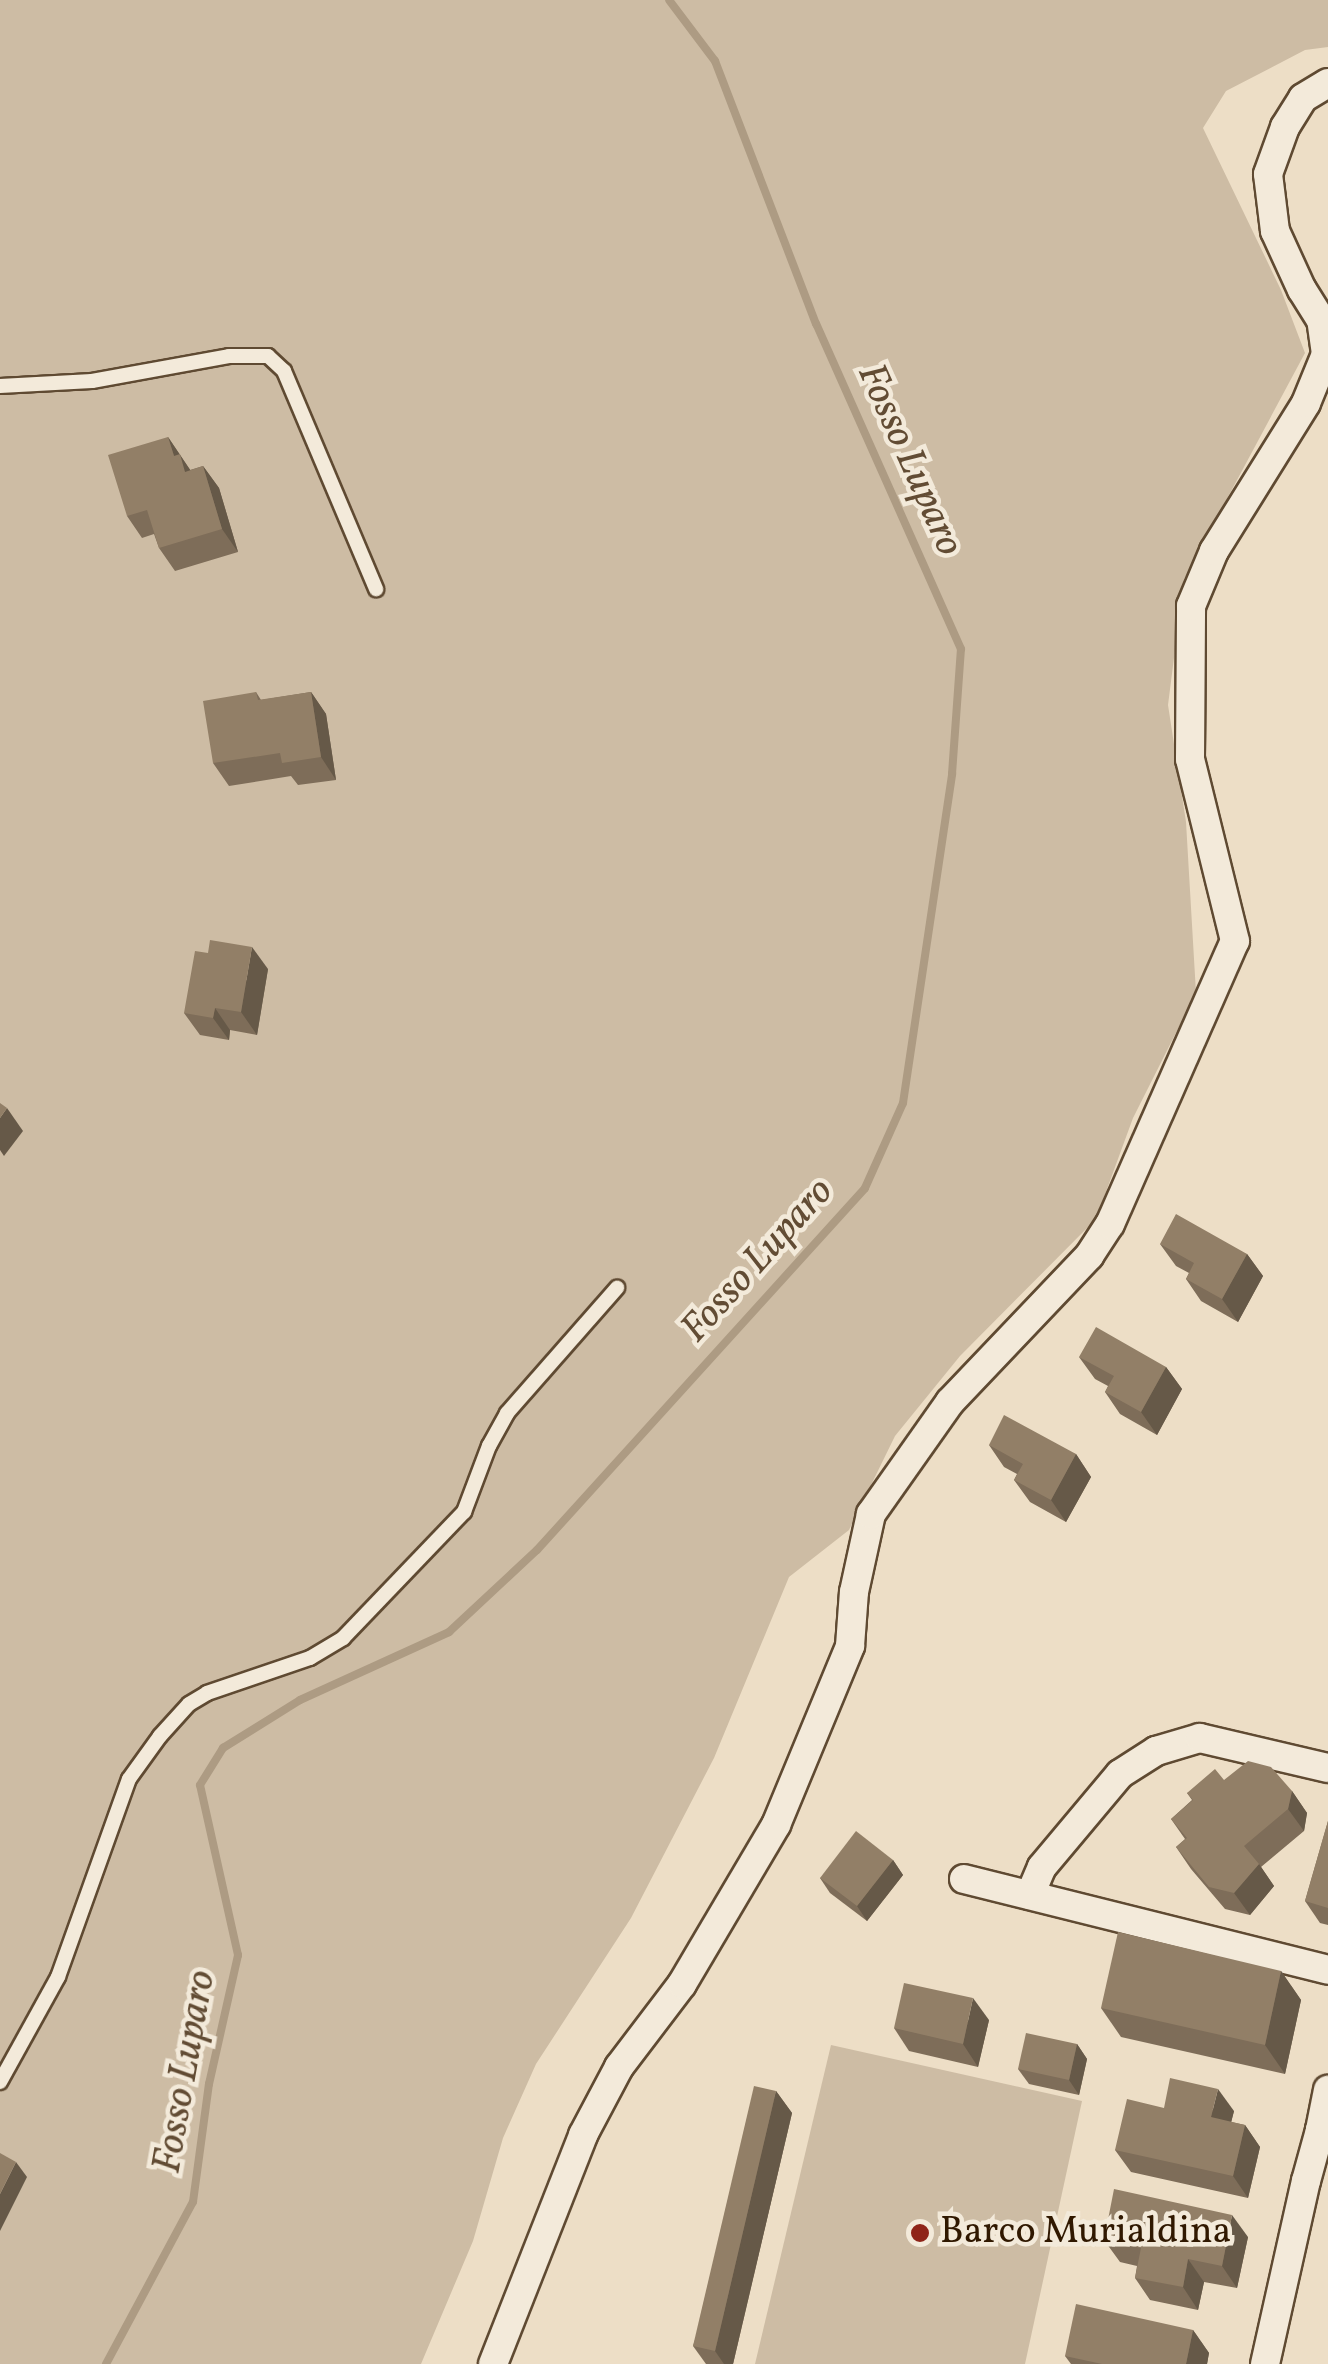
<!DOCTYPE html>
<style>
body{margin:0}
#map{position:relative;width:1328px;height:2364px;overflow:hidden;background:#eddec6;font-family:Vollkorn,serif}
div>[style]{position:absolute}
.green>*{inset:0;background:#cdbca4}
.stream>*{height:8px;margin:-4px;padding:0 4px;transform-origin:4px;border-radius:4px;background:#ad9b83}
.roads{filter:drop-shadow(2px 0 #5f4a32) drop-shadow(-2px 0 #5f4a32) drop-shadow(0 2px #5f4a32) drop-shadow(0 -2px #5f4a32)}
.lane>*{height:14px;margin:-7px;padding:0 7px;transform-origin:7px;border-radius:7px;background:#f3eada}
.street>*{height:28px;margin:-14px;padding:0 14px;transform-origin:14px;border-radius:14px;background:#f3eada}
.wall>*{inset:0;background:#7e6d59}
.shaded-wall>*{inset:0;background:#665948}
.building>*{inset:0;background:#927f67}
.dots>*{width:28px;height:28px;translate:-50% -50%;box-sizing:border-box;border:5px solid #f3eada;border-radius:50%}
span{translate:-50% -50%;white-space:nowrap;text-align:center;line-height:1.15;-webkit-text-stroke:9px #f3eada;paint-order:stroke}
.poi-label{font-size:38px;color:#301800}
.left{translate:0 -50%;text-align:left}
.water-label{font-size:40px;color:#624c34;font-style:italic}
</style>
<div id="map">
<div class="green">
<i style="clip-path:polygon(0 0,1328px 0,1328px 47px,1305px 50px,1226px 91px,1203px 128px,1281px 290px,1305px 353px,1184px 579px,1168px 705px,1186px 822px,1196px 993px,1133px 1118px,1096px 1219px,960px 1356px,895px 1436px,849px 1530px,789px 1577px,714px 1758px,631px 1918px,536px 2064px,503px 2138px,473px 2241px,421px 2364px,0 2364px)"></i>
<i style="clip-path:polygon(831px 2045px,1082px 2101px,1025px 2364px,755px 2364px)"></i>
</div>
<div class="stream">
<i style="left:106px;top:2364px;width:184px;rotate:-61.8deg"></i>
<i style="left:193px;top:2202px;width:119px;rotate:-82.3deg"></i>
<i style="left:209px;top:2084px;width:132px;rotate:-77.3deg"></i>
<i style="left:238px;top:1955px;width:174px;rotate:-102.6deg"></i>
<i style="left:200px;top:1785px;width:44px;rotate:-58.1deg"></i>
<i style="left:223px;top:1748px;width:91px;rotate:-31.9deg"></i>
<i style="left:300px;top:1700px;width:164px;rotate:-24.5deg"></i>
<i style="left:449px;top:1632px;width:120px;rotate:-43deg"></i>
<i style="left:537px;top:1550px;width:488px;rotate:-47.8deg"></i>
<i style="left:865px;top:1188px;width:93px;rotate:-65.9deg"></i>
<i style="left:903px;top:1103px;width:333px;rotate:-81.5deg"></i>
<i style="left:952px;top:774px;width:125px;rotate:-85.9deg"></i>
<i style="left:961px;top:649px;width:356px;rotate:-114deg"></i>
<i style="left:816px;top:324px;width:282px;rotate:-111deg"></i>
<i style="left:715px;top:61px;width:76px;rotate:-127deg"></i>
</div>
<div class="roads">
<div class="lane">
<i style="left:0;top:386px;width:92px;rotate:-3.1deg"></i>
<i style="left:92px;top:381px;width:139px;rotate:-10.3deg"></i>
<i style="left:229px;top:356px;width:39px"></i>
<i style="left:268px;top:356px;width:22px;rotate:43deg"></i>
<i style="left:284px;top:371px;width:237px;rotate:67.1deg"></i>
<i style="left:0;top:2082px;width:120px;rotate:-61.1deg"></i>
<i style="left:58px;top:1977px;width:210px;rotate:-70.3deg"></i>
<i style="left:129px;top:1779px;width:53px;rotate:-54.2deg"></i>
<i style="left:160px;top:1736px;width:43px;rotate:-47.8deg"></i>
<i style="left:189px;top:1704px;width:21px;rotate:-31deg"></i>
<i style="left:207px;top:1693px;width:109px;rotate:-18.8deg"></i>
<i style="left:310px;top:1658px;width:39px;rotate:-31deg"></i>
<i style="left:343px;top:1638px;width:175px;rotate:-46.2deg"></i>
<i style="left:464px;top:1512px;width:71px;rotate:-69.3deg"></i>
<i style="left:489px;top:1446px;width:38px;rotate:-61deg"></i>
<i style="left:507px;top:1413px;width:167px;rotate:-48.7deg"></i>
</div>
<div class="street">
<i style="left:964px;top:1879px;width:375px;rotate:14deg"></i>
<i style="left:1030px;top:1895px;width:30px;rotate:-67deg"></i>
<i style="left:1042px;top:1867px;width:121px;rotate:-50deg"></i>
<i style="left:1120px;top:1774px;width:43px;rotate:-32.6deg"></i>
<i style="left:1156px;top:1751px;width:46px;rotate:-16.5deg"></i>
<i style="left:1200px;top:1738px;width:131px;rotate:13.2deg"></i>
<i style="left:1320px;top:2130px;width:41px;rotate:-78.7deg"></i>
<i style="left:493px;top:2364px;width:246px;rotate:-68.5deg"></i>
<i style="left:583px;top:2135px;width:77px;rotate:-62.1deg"></i>
<i style="left:619px;top:2067px;width:104px;rotate:-52.8deg"></i>
<i style="left:682px;top:1984px;width:185px;rotate:-59.4deg"></i>
<i style="left:776px;top:1825px;width:194px;rotate:-67.5deg"></i>
<i style="left:850px;top:1646px;width:54px;rotate:-85.8deg"></i>
<i style="left:854px;top:1592px;width:80px;rotate:-77.7deg"></i>
<i style="left:871px;top:1514px;width:137px;rotate:-54.8deg"></i>
<i style="left:950px;top:1402px;width:202px;rotate:-46.4deg"></i>
<i style="left:1089px;top:1256px;width:38px;rotate:-57deg"></i>
<i style="left:1110px;top:1224px;width:309px;rotate:-66.2deg"></i>
<i style="left:1235px;top:941px;width:187px;rotate:-103.9deg"></i>
<i style="left:1190px;top:759px;width:153px;rotate:-89.6deg"></i>
<i style="left:1191px;top:606px;width:60px;rotate:-67.3deg"></i>
<i style="left:1214px;top:551px;width:174px;rotate:-58.1deg"></i>
<i style="left:1306px;top:403px;width:53px;rotate:-67.8deg"></i>
<i style="left:1326px;top:354px;width:34px;rotate:-98deg"></i>
<i style="left:1321px;top:320px;width:36px;rotate:-122deg"></i>
<i style="left:1302px;top:290px;width:65px;rotate:-114.6deg"></i>
<i style="left:1275px;top:231px;width:57px;rotate:-97deg"></i>
<i style="left:1268px;top:174px;width:50px;rotate:-70.1deg"></i>
<i style="left:1285px;top:127px;width:34px;rotate:-58deg"></i>
<i style="left:1303px;top:98px;width:29px;rotate:-31deg"></i>
<i style="left:1265px;top:2364px;width:188px;rotate:-77.4deg"></i>
<i style="left:1306px;top:2181px;width:53px;rotate:-74.6deg"></i>
<i style="left:1320px;top:2130px;width:14px;rotate:-56deg"></i>
</div>
</div>
<div class="wall">
<i style="clip-path:polygon(168px 437px,190px 470px,203px 466px,219px 488px,238px 552px,175px 571px,159px 548px,154px 534px,142px 538px,127px 516px)"></i>
<i style="clip-path:polygon(256px 692px,261px 700px,311px 692px,326px 714px,336px 780px,298px 785px,291px 776px,229px 786px,213px 763px)"></i>
<i style="clip-path:polygon(268px 969px,257px 1035px,230px 1030px,229px 1040px,200px 1035px,184px 1013px)"></i>
<i style="clip-path:polygon(1160px 1244px,1247px 1254px,1263px 1276px,1238px 1322px,1201px 1301px,1186px 1279px,1189px 1273px,1176px 1266px)"></i>
<i style="clip-path:polygon(1079px 1357px,1166px 1367px,1182px 1389px,1157px 1435px,1120px 1414px,1105px 1392px,1108px 1386px,1095px 1379px)"></i>
<i style="clip-path:polygon(989px 1445px,1076px 1454px,1091px 1477px,1066px 1522px,1030px 1502px,1014px 1480px,1017px 1474px,1004px 1467px)"></i>
<i style="clip-path:polygon(1224px 1780px,1292px 1791px,1307px 1813px,1304px 1831px,1261px 1867px,1274px 1886px,1250px 1915px,1225px 1909px,1191px 1869px,1176px 1847px,1185px 1839px,1171px 1819px,1192px 1800px,1187px 1793px)"></i>
<i style="clip-path:polygon(1328px 1821px,1328px 1925px,1320px 1923px,1305px 1901px)"></i>
<i style="clip-path:polygon(893px 1860px,903px 1875px,867px 1921px,830px 1893px,820px 1878px)"></i>
<i style="clip-path:polygon(1281px 1971px,1301px 2000px,1285px 2074px,1121px 2037px,1101px 2008px)"></i>
<i style="clip-path:polygon(989px 2020px,978px 2067px,909px 2051px,894px 2028px)"></i>
<i style="clip-path:polygon(1077px 2044px,1087px 2059px,1079px 2095px,1029px 2084px,1018px 2069px)"></i>
<i style="clip-path:polygon(776px 2091px,792px 2113px,733px 2364px,706px 2364px,693px 2346px)"></i>
<i style="clip-path:polygon(1164px 2108px,1234px 2111px,1231px 2122px,1245px 2125px,1260px 2147px,1248px 2198px,1131px 2172px,1115px 2150px)"></i>
<i style="clip-path:polygon(1248px 2237px,1237px 2288px,1204px 2282px,1198px 2310px,1150px 2300px,1135px 2278px,1137px 2266px,1120px 2262px,1104px 2240px)"></i>
<i style="clip-path:polygon(1193px 2330px,1209px 2353px,1207px 2364px,1071px 2364px,1065px 2356px)"></i>
</div>
<div class="shaded-wall">
<i style="clip-path:polygon(168px 437px,195px 477px,200px 494px,174px 456px)"></i>
<i style="clip-path:polygon(203px 466px,219px 488px,238px 552px,222px 529px)"></i>
<i style="clip-path:polygon(311px 692px,326px 714px,336px 780px,321px 757px)"></i>
<i style="clip-path:polygon(252px 947px,268px 969px,257px 1035px,241px 1012px)"></i>
<i style="clip-path:polygon(215px 1008px,230px 1030px,229px 1040px,213px 1018px)"></i>
<i style="clip-path:polygon(7px 1108px,23px 1131px,4px 1156px,0 1150px,0 1118px)"></i>
<i style="clip-path:polygon(1247px 1254px,1263px 1276px,1238px 1322px,1222px 1299px)"></i>
<i style="clip-path:polygon(1166px 1367px,1182px 1389px,1157px 1435px,1141px 1412px)"></i>
<i style="clip-path:polygon(1076px 1454px,1091px 1477px,1066px 1522px,1051px 1500px)"></i>
<i style="clip-path:polygon(1292px 1791px,1307px 1813px,1304px 1831px,1288px 1809px)"></i>
<i style="clip-path:polygon(893px 1860px,903px 1875px,867px 1921px,857px 1906px)"></i>
<i style="clip-path:polygon(1259px 1864px,1274px 1886px,1250px 1915px,1234px 1893px)"></i>
<i style="clip-path:polygon(1281px 1971px,1301px 2000px,1285px 2074px,1265px 2045px)"></i>
<i style="clip-path:polygon(973px 1998px,989px 2020px,978px 2067px,963px 2044px)"></i>
<i style="clip-path:polygon(1077px 2044px,1087px 2059px,1079px 2095px,1069px 2080px)"></i>
<i style="clip-path:polygon(1218px 2089px,1234px 2111px,1227px 2139px,1211px 2117px)"></i>
<i style="clip-path:polygon(776px 2091px,792px 2113px,733px 2364px,724px 2364px,715px 2351px)"></i>
<i style="clip-path:polygon(1245px 2125px,1260px 2147px,1248px 2198px,1233px 2176px)"></i>
<i style="clip-path:polygon(16px 2162px,27px 2177px,0 2231px,0 2194px)"></i>
<i style="clip-path:polygon(1232px 2215px,1248px 2237px,1237px 2288px,1222px 2266px)"></i>
<i style="clip-path:polygon(1188px 2259px,1204px 2282px,1198px 2310px,1183px 2287px)"></i>
<i style="clip-path:polygon(1193px 2330px,1209px 2353px,1207px 2364px,1186px 2364px)"></i>
</div>
<div class="building">
<i style="clip-path:polygon(168px 437px,174px 456px,180px 454px,185px 472px,203px 466px,222px 529px,159px 548px,147px 510px,127px 516px,108px 455px)"></i>
<i style="clip-path:polygon(256px 692px,258px 700px,311px 692px,321px 757px,282px 763px,280px 753px,213px 763px,203px 701px)"></i>
<i style="clip-path:polygon(210px 940px,252px 947px,241px 1012px,215px 1008px,213px 1018px,184px 1013px,195px 951px,208px 953px)"></i>
<i style="clip-path:polygon(0 1103px,7px 1108px,0 1118px)"></i>
<i style="clip-path:polygon(1176px 1214px,1247px 1254px,1222px 1299px,1186px 1279px,1194px 1263px,1160px 1244px)"></i>
<i style="clip-path:polygon(1096px 1327px,1166px 1367px,1141px 1412px,1105px 1392px,1114px 1376px,1079px 1357px)"></i>
<i style="clip-path:polygon(1004px 1415px,1076px 1454px,1051px 1500px,1014px 1480px,1023px 1464px,989px 1445px)"></i>
<i style="clip-path:polygon(1248px 1761px,1271px 1767px,1292px 1791px,1288px 1809px,1244px 1846px,1259px 1864px,1234px 1893px,1209px 1887px,1176px 1847px,1187px 1838px,1171px 1819px,1193px 1800px,1187px 1793px,1215px 1769px,1224px 1780px)"></i>
<i style="clip-path:polygon(1328px 1821px,1328px 1908px,1305px 1901px)"></i>
<i style="clip-path:polygon(856px 1831px,893px 1860px,857px 1906px,820px 1878px)"></i>
<i style="clip-path:polygon(1118px 1932px,1281px 1971px,1265px 2045px,1101px 2008px)"></i>
<i style="clip-path:polygon(904px 1983px,973px 1998px,963px 2044px,894px 2028px)"></i>
<i style="clip-path:polygon(1026px 2033px,1077px 2044px,1069px 2080px,1018px 2069px)"></i>
<i style="clip-path:polygon(1170px 2078px,1218px 2089px,1211px 2117px,1245px 2125px,1233px 2176px,1115px 2150px,1127px 2099px,1164px 2108px)"></i>
<i style="clip-path:polygon(754px 2086px,776px 2091px,715px 2351px,693px 2346px)"></i>
<i style="clip-path:polygon(0 2153px,16px 2162px,0 2194px)"></i>
<i style="clip-path:polygon(1114px 2189px,1232px 2215px,1222px 2266px,1188px 2259px,1183px 2287px,1135px 2278px,1141px 2248px,1104px 2240px)"></i>
<i style="clip-path:polygon(1076px 2304px,1193px 2330px,1186px 2364px,1102px 2364px,1065px 2356px)"></i>
</div>
<div class="dots">
<i style="left:920px;top:2233px;background:#8f2418"></i>
</div>
<div class="poi-label">
<span class="left" style="left:940px;top:2233px">Barco Murialdina</span>
</div>
<div class="water-label">
<span style="left:909px;top:460px;rotate:66deg">Fosso Luparo</span>
<span style="left:758px;top:1261px;rotate:-48deg">Fosso Luparo</span>
<span style="left:186px;top:2072px;rotate:-80deg">Fosso Luparo</span>
</div>
</div>
